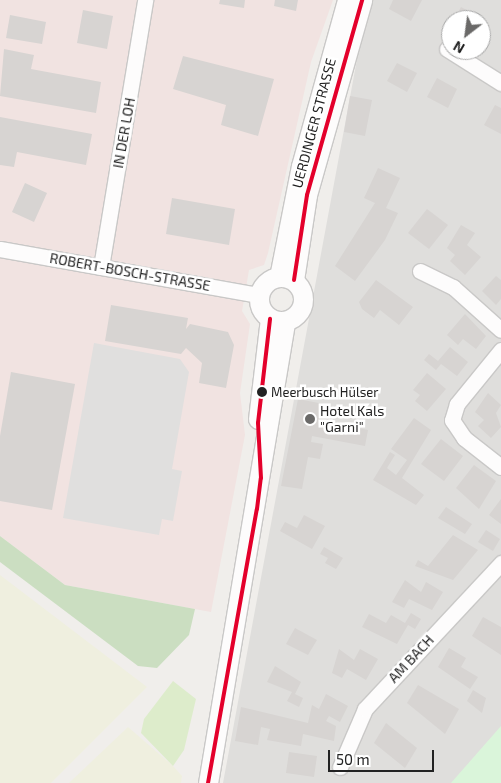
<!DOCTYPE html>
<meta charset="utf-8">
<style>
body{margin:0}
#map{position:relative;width:501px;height:783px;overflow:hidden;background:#f0eeeb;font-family:"Exo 2",sans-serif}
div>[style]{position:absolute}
.residential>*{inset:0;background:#dfdedc}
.commercial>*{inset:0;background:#f1e3e1}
.farmland>*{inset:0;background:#efefdf}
.grass>*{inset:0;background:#ddeccb}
.forest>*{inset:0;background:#cbdec1}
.park>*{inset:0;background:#daf5da}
.parking>*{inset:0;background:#e0dfde}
.building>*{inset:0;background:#d7d4d2}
.roads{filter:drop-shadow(1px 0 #c9c8c7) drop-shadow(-1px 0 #c9c8c7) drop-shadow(0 1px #c9c8c7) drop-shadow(0 -1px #c9c8c7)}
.minor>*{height:15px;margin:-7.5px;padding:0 7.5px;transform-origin:7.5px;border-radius:7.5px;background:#fdfcfc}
.tertiary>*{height:19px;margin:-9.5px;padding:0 9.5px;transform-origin:9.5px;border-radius:9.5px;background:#fdfcfc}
.tertiary>.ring{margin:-9.5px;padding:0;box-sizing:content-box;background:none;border:19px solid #fdfcfc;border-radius:50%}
.bus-1>*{height:4px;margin:-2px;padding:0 2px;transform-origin:2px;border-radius:2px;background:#e4002b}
.dots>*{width:14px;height:14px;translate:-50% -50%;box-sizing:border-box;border:2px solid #fff;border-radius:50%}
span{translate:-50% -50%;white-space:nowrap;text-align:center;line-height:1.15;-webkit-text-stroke:5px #fff;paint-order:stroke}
.bus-label{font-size:13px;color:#222}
.left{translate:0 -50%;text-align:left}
.street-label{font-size:14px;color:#222}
.poi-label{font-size:14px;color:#222}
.north{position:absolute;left:441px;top:10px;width:50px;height:50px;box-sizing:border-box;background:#fff;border:1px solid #a7a7a7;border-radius:50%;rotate:210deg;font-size:14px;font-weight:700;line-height:20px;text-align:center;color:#222}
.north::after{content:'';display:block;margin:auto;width:18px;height:22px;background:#6a6968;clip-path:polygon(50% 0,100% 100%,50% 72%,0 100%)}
.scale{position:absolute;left:328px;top:750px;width:106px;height:22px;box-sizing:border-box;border:2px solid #222;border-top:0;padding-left:6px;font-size:15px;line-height:18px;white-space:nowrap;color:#222;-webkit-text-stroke:4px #fff;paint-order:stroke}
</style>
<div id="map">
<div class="residential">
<i style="clip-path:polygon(evenodd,368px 0,501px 0,501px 783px,223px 783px,368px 0,451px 20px,481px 20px,481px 50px,451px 50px,451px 20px)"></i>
</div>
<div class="commercial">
<i style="clip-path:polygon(0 0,333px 0,311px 62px,268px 253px,264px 265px,249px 270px,242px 311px,250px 324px,240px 393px,245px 435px,211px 612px,65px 585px,0 536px)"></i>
</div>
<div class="farmland">
<i style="clip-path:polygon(0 575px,147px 687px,51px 783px,0 783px)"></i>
<i style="clip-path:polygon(128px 727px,173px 766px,182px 776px,181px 783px,69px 783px)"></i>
</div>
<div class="grass">
<i style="clip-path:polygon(173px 681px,196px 699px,184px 750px,173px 766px,141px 733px,144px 719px)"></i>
</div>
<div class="forest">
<i style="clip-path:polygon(0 536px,65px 585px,195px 609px,189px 635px,157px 668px,138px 666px,0 562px)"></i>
</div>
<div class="park">
<i style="clip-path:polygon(501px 726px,501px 783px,451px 783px)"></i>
</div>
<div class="parking">
<i style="clip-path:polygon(94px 343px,180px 359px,189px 372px,172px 469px,182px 471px,173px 521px,162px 519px,159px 535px,63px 518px)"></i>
</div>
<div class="building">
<i style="clip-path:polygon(220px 0,245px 0,244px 8px,219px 4px)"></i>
<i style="clip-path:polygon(275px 0,298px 0,296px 11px,274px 6px)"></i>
<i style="clip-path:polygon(393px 0,422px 0,411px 21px,389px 9px)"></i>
<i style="clip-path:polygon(461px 7px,478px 16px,476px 20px,454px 20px)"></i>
<i style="clip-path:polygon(83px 10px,113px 16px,107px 49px,77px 43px)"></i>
<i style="clip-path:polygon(10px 15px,46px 22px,42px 44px,6px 38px)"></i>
<i style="clip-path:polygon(4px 49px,34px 55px,31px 69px,101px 82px,96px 113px,0 96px)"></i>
<i style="clip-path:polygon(183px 56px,274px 79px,258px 136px,221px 125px,226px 105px,173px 89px)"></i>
<i style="clip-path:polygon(397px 63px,417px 73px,407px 92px,387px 81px)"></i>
<i style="clip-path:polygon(437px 78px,457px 89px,448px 108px,427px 97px)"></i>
<i style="clip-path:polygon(350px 96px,372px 100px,365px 136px,344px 132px)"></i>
<i style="clip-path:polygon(495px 105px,501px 108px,501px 134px,484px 125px)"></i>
<i style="clip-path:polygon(0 117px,92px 134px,86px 165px,17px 152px,14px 167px,0 165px)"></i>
<i style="clip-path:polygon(378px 168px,400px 178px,386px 208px,398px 213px,385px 240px,355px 281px,335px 266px,375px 203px,364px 198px)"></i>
<i style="clip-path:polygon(25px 183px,47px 193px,34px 222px,12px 212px)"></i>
<i style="clip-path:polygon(172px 198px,235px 209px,229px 245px,166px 234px)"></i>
<i style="clip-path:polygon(427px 209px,448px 225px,429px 249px,408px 233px)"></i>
<i style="clip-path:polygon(461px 225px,475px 233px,467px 245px,481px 257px,465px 275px,450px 261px,455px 255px,447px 248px)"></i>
<i style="clip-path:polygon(496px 276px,501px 280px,501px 299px,496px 305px,482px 291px)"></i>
<i style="clip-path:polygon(376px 280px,413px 307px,399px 325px,380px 310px,374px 318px,362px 309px,359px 302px)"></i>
<i style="clip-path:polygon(111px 305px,188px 318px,186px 329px,190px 324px,228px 332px,234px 345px,226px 388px,199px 383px,202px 363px,186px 348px,181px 354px,105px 341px)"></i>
<i style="clip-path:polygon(465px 314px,486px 336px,476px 349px,463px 339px,458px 345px,447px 335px)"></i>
<i style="clip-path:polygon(450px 347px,468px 362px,457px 376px,441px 364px,436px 370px,424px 360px,429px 354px,438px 361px)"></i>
<i style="clip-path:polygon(11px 372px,75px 384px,52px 510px,0 501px,0 436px)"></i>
<i style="clip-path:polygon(427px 373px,446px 389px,427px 411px,415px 401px,420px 395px,413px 390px)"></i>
<i style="clip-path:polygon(488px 393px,501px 405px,496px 413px,501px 427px,491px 438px,478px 426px,484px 420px,475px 412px)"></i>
<i style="clip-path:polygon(298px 399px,329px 405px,326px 421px,368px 430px,365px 446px,312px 436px,311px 442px,323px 444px,320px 459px,308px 457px,302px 489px,281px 486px)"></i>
<i style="clip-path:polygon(414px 418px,431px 430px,402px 478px,424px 495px,416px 505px,373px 480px,390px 452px,395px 455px,387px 468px,396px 475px,407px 460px,391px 449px)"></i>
<i style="clip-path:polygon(441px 439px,463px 456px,444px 481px,421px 464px)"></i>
<i style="clip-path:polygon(474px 465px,496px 481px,479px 509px,456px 488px)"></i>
<i style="clip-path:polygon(501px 499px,501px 524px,489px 515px)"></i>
<i style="clip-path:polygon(446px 507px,472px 524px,465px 534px,438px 518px)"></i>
<i style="clip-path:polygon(304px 515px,325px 526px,312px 549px,280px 531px,285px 522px,297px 528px)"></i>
<i style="clip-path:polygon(486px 530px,500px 539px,493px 551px,478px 542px)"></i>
<i style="clip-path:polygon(453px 535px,478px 550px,453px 580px,415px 566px,418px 560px,428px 566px)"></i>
<i style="clip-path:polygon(324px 547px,343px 558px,336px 569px,325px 563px,328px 558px,320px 554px)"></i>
<i style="clip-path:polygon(405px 580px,421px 592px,426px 582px,443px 592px,432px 610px,409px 599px,404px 608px,392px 602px)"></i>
<i style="clip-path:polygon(411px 613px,421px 619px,415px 629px,408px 625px,397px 644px,362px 627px,369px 614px,386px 623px,391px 615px,405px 623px)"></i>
<i style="clip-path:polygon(483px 617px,501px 627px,501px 655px,472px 636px)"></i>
<i style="clip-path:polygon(295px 628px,317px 640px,308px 655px,286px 644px)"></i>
<i style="clip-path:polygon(449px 648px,466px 658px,461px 667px,478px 677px,470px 689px,438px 667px)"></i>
<i style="clip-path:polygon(339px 649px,354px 660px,360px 649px,378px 659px,366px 680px,347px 669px,342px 678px,332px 673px)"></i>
<i style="clip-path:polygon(275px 666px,301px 682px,295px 694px,303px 698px,299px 707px,287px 701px,292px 692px,267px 682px)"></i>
<i style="clip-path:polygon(418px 685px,459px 709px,445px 734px,407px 703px)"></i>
<i style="clip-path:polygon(473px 690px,486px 698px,482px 713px,467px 701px)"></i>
<i style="clip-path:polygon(326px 694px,348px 706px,340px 722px,329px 716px,326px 721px,336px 726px,334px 741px,303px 734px,301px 746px,267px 740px,270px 729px,261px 727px,258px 745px,235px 741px,241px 707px,308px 723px,312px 705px,319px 709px)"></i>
<i style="clip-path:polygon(386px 723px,417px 748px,405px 768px,374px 743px)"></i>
<i style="clip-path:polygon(289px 752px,317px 756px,314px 777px,286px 773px)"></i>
</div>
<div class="roads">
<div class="minor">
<i style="left:447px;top:49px;width:64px;rotate:32.2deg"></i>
<i style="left:0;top:249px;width:263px;rotate:10.1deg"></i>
<i style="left:101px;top:267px;width:271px;rotate:-80.6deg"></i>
<i style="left:420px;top:271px;width:37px;rotate:26deg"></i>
<i style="left:453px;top:287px;width:64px;rotate:41.9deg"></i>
<i style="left:501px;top:350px;width:70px;rotate:129.2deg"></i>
<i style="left:457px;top:404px;width:17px;rotate:107deg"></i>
<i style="left:452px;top:420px;width:22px;rotate:56deg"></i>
<i style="left:464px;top:438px;width:47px;rotate:38.1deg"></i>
<i style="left:340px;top:767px;width:63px;rotate:-66.7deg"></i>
<i style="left:365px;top:709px;width:200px;rotate:-47deg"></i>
</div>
<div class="tertiary">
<i class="ring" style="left:259px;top:277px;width:25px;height:25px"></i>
<i style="left:279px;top:277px;width:113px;rotate:-78.8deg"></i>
<i style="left:301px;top:166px;width:172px;rotate:-74.5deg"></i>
<i style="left:294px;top:280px;width:86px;rotate:-81.3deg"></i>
<i style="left:307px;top:195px;width:203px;rotate:-74.2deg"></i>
<i style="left:258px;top:419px;width:101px;rotate:-83.2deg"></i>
<i style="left:208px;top:783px;width:467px;rotate:-80.5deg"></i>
</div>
</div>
<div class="bus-1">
<i style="left:294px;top:280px;width:86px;rotate:-81.3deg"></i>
<i style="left:307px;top:195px;width:203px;rotate:-74.2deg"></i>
<i style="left:208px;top:783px;width:278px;rotate:-79.9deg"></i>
<i style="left:257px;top:509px;width:31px;rotate:-83deg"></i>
<i style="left:261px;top:478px;width:55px;rotate:-93.1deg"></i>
<i style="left:258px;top:423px;width:105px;rotate:-83.4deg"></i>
</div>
<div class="dots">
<i style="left:262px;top:392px;background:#222"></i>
<i style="left:310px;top:419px;background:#6a6968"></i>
</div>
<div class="bus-label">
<span class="left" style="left:271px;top:392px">Meerbusch Hülser</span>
</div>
<div class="street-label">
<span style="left:314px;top:123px;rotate:-75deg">UERDINGER STRASSE</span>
<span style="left:124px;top:133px;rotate:-80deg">IN DER LOH</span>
<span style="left:130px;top:272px;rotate:10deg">ROBERT-BOSCH-STRASSE</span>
<span style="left:411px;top:659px;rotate:-47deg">AM BACH</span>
</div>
<div class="poi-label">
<span class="left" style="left:320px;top:419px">Hotel Kals<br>"Garni"</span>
</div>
<div class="north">N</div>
<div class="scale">50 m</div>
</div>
